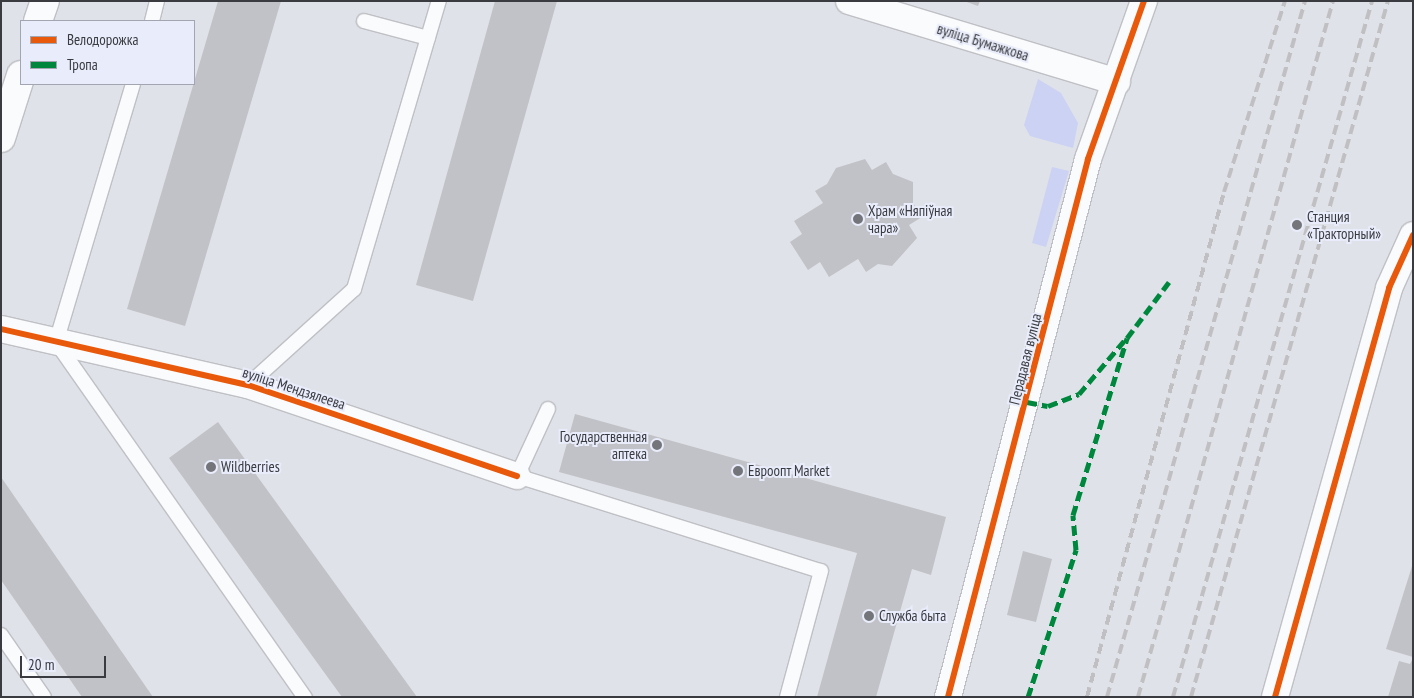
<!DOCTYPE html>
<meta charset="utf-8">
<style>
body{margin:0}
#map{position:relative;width:1414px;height:698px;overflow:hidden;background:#e0e2e9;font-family:"PT Sans Narrow",sans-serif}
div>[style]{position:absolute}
.green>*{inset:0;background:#cbd2f3}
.building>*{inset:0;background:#c1c2c7}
.roads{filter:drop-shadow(1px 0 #bfc0c5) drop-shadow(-1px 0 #bfc0c5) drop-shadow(0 1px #bfc0c5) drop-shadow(0 -1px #bfc0c5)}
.lane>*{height:14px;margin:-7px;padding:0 7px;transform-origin:7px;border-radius:7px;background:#fafbfc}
.street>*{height:26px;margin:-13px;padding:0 13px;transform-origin:13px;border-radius:13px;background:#fafbfc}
.secondary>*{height:28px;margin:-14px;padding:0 14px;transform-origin:14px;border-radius:14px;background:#fafbfc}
.rail>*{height:4px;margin-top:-2px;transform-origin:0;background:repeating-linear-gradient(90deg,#c0c0c2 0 10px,transparent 0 15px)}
.quiet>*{height:5px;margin-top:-2.5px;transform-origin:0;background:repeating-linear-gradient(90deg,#00873e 0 10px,transparent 0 15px)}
.cycleway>*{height:6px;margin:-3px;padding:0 3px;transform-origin:3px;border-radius:3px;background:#e8590c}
.dots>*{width:14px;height:14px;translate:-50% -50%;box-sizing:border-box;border:2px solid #e9ecfa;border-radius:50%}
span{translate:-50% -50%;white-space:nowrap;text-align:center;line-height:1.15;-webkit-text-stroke:4px #e9ecfa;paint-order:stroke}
.street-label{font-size:15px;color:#393b40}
.poi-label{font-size:15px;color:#393b40}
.left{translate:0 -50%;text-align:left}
.right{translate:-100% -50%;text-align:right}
.frame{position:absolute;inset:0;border:2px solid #393b40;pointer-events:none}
.legend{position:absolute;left:20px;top:20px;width:175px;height:65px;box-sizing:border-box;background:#e9ecfa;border:1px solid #a3a5b0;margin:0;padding:6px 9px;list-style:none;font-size:15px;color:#393b40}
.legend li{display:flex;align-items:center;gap:10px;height:25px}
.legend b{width:25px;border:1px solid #a3a5b0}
.scale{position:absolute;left:20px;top:656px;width:86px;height:22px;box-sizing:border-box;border:2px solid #393b40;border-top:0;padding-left:6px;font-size:15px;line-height:18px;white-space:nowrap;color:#393b40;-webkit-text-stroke:4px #e9ecfa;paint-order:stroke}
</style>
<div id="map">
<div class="green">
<i style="clip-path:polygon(1038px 79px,1061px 93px,1078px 123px,1073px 148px,1030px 136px,1024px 125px)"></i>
<i style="clip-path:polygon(1052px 167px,1069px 171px,1046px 247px,1032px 243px)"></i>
</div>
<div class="building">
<i style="clip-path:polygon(218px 1px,281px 1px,185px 326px,127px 309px)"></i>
<i style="clip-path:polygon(495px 1px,557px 1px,473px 301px,416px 285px)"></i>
<i style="clip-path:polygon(964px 1px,980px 1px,978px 6px)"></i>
<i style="clip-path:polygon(865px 159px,872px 170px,886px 162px,893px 174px,913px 182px,913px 203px,922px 217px,909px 225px,917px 238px,892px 266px,878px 264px,866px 272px,858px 259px,829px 277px,820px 262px,808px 270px,790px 242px,802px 234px,794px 221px,823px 203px,815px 191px,827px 184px,836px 168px)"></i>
<i style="clip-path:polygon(575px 414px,946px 517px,931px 575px,912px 569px,876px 697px,817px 697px,857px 553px,559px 472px)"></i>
<i style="clip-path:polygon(218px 422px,417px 697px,342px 697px,169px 458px)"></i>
<i style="clip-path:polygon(1px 477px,153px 697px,82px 697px,1px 580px)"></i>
<i style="clip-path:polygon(1023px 551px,1052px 559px,1036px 622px,1007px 615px)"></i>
<i style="clip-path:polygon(1413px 563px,1413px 657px,1386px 649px)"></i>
<i style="clip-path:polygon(1413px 658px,1413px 697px,1388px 697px,1399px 661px,1410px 664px)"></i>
</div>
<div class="roads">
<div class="lane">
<i style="left:152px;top:21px;width:21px;rotate:-76deg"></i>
<i style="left:364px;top:21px;width:66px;rotate:14.9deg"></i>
<i style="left:133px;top:84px;width:269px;rotate:106.6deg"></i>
<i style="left:56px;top:342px;width:434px;rotate:55deg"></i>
<i style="left:248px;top:385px;width:143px;rotate:-42.2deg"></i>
<i style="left:354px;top:289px;width:300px;rotate:-73.6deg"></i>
<i style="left:548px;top:409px;width:74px;rotate:114.8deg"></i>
<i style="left:517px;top:476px;width:318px;rotate:17.4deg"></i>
<i style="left:821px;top:571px;width:131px;rotate:105.1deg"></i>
<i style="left:1px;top:635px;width:75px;rotate:55.3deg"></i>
</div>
<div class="street">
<i style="left:849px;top:1px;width:280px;rotate:16.8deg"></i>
<i style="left:1px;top:329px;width:253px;rotate:12.8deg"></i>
<i style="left:248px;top:385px;width:284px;rotate:18.7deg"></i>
<i style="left:948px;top:697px;width:556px;rotate:-75.41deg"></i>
<i style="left:1088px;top:159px;width:168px;rotate:-70.5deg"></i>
<i style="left:1275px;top:697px;width:425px;rotate:-74.4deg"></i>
<i style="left:1389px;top:288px;width:58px;rotate:-65.6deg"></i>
</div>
<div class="secondary">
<i style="left:38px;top:21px;width:21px;rotate:-71deg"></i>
<i style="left:1px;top:138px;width:66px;rotate:-72.4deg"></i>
</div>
</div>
<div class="rail">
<i style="left:1087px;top:697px;width:523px;rotate:-74.82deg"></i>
<i style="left:1224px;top:192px;width:201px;rotate:-72.3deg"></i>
<i style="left:1107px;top:697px;width:724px;rotate:-74.12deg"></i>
<i style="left:1138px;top:697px;width:723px;rotate:-74.35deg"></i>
<i style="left:1173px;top:697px;width:724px;rotate:-74.04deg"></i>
<i style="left:1191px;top:697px;width:723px;rotate:-74.2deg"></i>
</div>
<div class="quiet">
<i style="left:1027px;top:402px;width:21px;rotate:11deg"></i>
<i style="left:1048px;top:406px;width:33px;rotate:-21deg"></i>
<i style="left:1079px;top:394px;width:70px;rotate:-49.7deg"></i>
<i style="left:1028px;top:697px;width:155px;rotate:-71.9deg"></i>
<i style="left:1076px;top:550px;width:35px;rotate:-95deg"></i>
<i style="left:1073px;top:515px;width:185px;rotate:-73deg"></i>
<i style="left:1127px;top:338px;width:70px;rotate:-53.1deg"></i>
</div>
<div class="cycleway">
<i style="left:1px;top:329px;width:253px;rotate:12.8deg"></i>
<i style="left:248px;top:385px;width:284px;rotate:18.7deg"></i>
<i style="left:948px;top:697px;width:556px;rotate:-75.41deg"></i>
<i style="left:1088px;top:159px;width:168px;rotate:-70.5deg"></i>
<i style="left:1275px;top:697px;width:425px;rotate:-74.4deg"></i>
<i style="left:1389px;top:288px;width:58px;rotate:-65.6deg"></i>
</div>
<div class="dots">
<i style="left:858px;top:219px;background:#73757b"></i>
<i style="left:1297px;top:225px;background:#73757b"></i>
<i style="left:657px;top:445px;background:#73757b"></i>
<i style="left:211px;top:467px;background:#73757b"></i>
<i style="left:738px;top:471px;background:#73757b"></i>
<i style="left:869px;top:616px;background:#73757b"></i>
</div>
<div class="street-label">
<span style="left:983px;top:42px;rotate:17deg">вуліца Бумажкова</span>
<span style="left:1025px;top:359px;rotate:-76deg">Перадавая вуліца</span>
<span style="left:294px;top:388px;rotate:18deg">вуліца Мендзялеева</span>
</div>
<div class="poi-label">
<span class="left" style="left:868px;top:219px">Храм «Няпіўная<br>чара»</span>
<span class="left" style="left:1307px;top:225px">Станция<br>«Тракторный»</span>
<span class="right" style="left:647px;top:445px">Государственная<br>аптека</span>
<span class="left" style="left:221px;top:467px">Wildberries</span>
<span class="left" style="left:748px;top:471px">Евроопт Market</span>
<span class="left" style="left:879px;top:616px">Служба быта</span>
</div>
<div class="frame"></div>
<ul class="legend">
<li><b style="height:6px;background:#e8590c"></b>Велодорожка</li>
<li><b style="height:6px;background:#00873e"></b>Тропа</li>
</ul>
<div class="scale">20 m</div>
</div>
